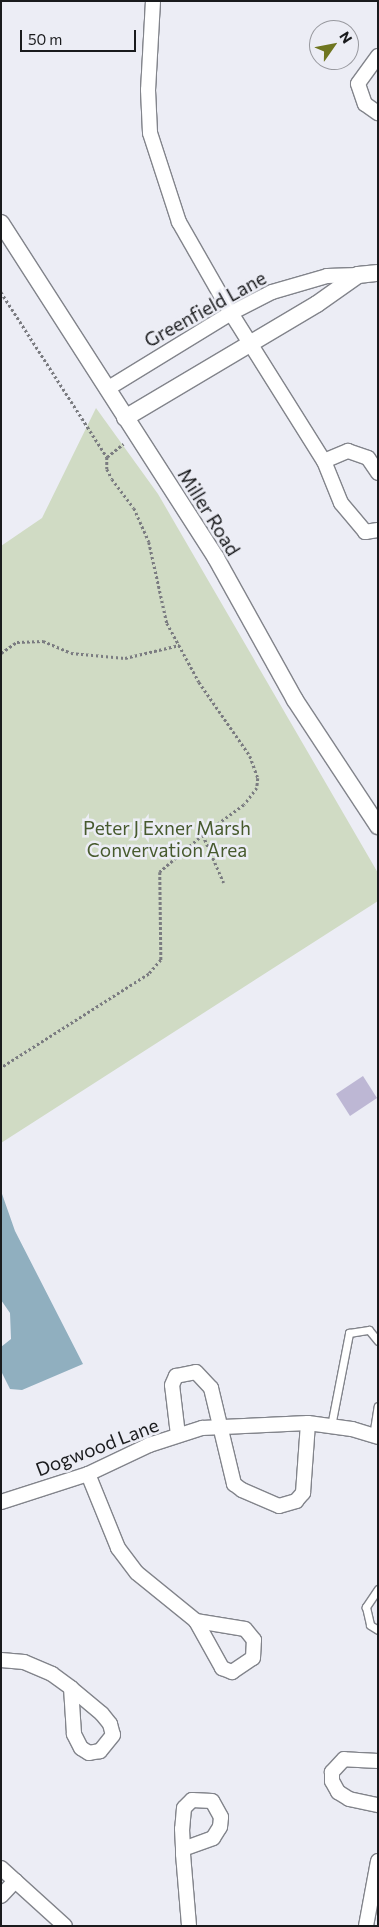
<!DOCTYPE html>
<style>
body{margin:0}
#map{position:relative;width:379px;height:1927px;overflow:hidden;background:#ecedf5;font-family:Commissioner,sans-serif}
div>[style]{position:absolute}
.green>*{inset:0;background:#d0dbc4}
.water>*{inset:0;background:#90afbf}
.building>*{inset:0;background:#bdb7d4}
.path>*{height:2.5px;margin-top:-1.25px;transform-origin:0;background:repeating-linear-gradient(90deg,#7b7c81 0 2.5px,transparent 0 5px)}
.roads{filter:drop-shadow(1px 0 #82848b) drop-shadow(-1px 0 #82848b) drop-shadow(0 1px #82848b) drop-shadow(0 -1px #82848b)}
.service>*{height:7px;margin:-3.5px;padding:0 3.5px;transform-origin:3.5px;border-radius:3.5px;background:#fff}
.minor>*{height:14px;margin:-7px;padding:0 7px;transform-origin:7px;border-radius:7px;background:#fff}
.tertiary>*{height:16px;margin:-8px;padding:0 8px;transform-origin:8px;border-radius:8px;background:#fff}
span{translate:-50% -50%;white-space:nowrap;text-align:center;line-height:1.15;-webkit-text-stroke:5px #ecedf5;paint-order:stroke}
.street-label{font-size:19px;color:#1a1b1d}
.park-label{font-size:19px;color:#475a2e}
.frame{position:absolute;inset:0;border:2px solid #1a1b1d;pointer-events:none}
.north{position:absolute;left:309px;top:20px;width:50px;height:50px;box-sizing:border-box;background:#ecedf5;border:1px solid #98999f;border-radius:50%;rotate:57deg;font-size:14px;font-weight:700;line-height:20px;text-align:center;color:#1a1b1d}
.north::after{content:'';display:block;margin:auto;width:18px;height:22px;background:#6f7620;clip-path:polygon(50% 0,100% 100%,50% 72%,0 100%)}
.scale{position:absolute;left:20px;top:30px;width:116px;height:22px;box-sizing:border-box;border:2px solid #1a1b1d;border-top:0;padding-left:6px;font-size:15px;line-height:18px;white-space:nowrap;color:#1a1b1d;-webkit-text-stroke:4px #ecedf5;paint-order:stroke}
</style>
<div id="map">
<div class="green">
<i style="clip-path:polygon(96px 408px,158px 494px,378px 873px,378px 901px,1px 1143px,1px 546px,42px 518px)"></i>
</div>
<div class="water">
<i style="clip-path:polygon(1px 1191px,15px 1231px,83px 1364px,22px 1390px,10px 1389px,1px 1371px,1px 1347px,11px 1339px,10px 1313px,1px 1300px)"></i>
</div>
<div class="building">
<i style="clip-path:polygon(363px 1076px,377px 1098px,350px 1116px,336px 1094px)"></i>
</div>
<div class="path">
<i style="left:1px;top:292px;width:196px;rotate:57.3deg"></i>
<i style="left:107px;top:457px;width:12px;rotate:90deg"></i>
<i style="left:107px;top:469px;width:11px;rotate:63deg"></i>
<i style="left:112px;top:479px;width:36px;rotate:53deg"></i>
<i style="left:134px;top:508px;width:37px;rotate:66deg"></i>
<i style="left:149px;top:542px;width:83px;rotate:77.5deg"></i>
<i style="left:167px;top:623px;width:67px;rotate:61.5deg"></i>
<i style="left:199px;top:682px;width:90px;rotate:55.4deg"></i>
<i style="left:250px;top:756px;width:23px;rotate:70deg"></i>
<i style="left:258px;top:778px;width:10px;rotate:96deg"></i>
<i style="left:257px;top:788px;width:21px;rotate:127deg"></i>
<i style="left:244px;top:805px;width:51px;rotate:143.8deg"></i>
<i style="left:203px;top:835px;width:57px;rotate:139.3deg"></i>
<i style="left:160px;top:872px;width:88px;rotate:89.3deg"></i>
<i style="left:161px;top:960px;width:18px;rotate:131deg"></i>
<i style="left:149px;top:974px;width:175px;rotate:147.6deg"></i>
<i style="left:107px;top:457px;width:21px;rotate:-39deg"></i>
<i style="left:1px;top:653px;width:19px;rotate:-35deg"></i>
<i style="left:17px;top:642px;width:26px;rotate:-2deg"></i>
<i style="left:43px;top:641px;width:30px;rotate:23deg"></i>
<i style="left:71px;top:653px;width:54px;rotate:5.3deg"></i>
<i style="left:125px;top:658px;width:56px;rotate:-13.5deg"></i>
<i style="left:203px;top:835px;width:52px;rotate:66.4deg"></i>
</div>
<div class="roads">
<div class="service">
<i style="left:331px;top:1426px;width:95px;rotate:-79deg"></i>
<i style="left:349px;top:1333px;width:20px;rotate:-9deg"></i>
<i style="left:369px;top:1330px;width:14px;rotate:51deg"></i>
<i style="left:373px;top:1436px;width:30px;rotate:-81deg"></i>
<i style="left:378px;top:1589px;width:22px;rotate:124deg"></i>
<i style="left:366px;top:1607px;width:18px;rotate:77deg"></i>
<i style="left:370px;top:1625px;width:9px;rotate:32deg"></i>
</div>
<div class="minor">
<i style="left:153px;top:1px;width:89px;rotate:93.2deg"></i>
<i style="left:148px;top:90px;width:43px;rotate:87.3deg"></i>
<i style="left:150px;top:133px;width:94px;rotate:72deg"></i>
<i style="left:179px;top:222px;width:105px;rotate:60.3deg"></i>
<i style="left:231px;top:313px;width:175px;rotate:57.9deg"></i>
<i style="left:324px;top:461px;width:45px;rotate:68deg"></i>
<i style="left:341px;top:503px;width:38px;rotate:50deg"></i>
<i style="left:365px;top:532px;width:13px;rotate:-9deg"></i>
<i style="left:378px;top:56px;width:34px;rotate:126deg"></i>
<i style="left:358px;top:84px;width:21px;rotate:71deg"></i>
<i style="left:365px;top:104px;width:16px;rotate:35deg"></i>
<i style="left:107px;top:389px;width:145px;rotate:-31.5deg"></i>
<i style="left:231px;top:313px;width:46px;rotate:-27.1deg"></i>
<i style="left:272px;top:292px;width:57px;rotate:-16.2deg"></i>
<i style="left:327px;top:276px;width:31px;rotate:-2deg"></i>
<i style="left:324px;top:461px;width:26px;rotate:-23deg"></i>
<i style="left:348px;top:451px;width:21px;rotate:19deg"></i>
<i style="left:368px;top:458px;width:18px;rotate:56deg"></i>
<i style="left:178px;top:1435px;width:50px;rotate:-96.8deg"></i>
<i style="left:172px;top:1385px;width:10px;rotate:-66deg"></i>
<i style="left:176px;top:1376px;width:20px;rotate:-11deg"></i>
<i style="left:196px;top:1372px;width:22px;rotate:47deg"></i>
<i style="left:211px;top:1388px;width:99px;rotate:76.5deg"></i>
<i style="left:234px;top:1484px;width:10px;rotate:37deg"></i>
<i style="left:242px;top:1490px;width:40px;rotate:23.4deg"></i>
<i style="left:279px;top:1506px;width:18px;rotate:-16deg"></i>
<i style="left:296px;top:1501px;width:11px;rotate:-49deg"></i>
<i style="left:303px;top:1493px;width:70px;rotate:-85.9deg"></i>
<i style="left:88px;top:1474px;width:80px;rotate:67.9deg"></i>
<i style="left:118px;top:1548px;width:31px;rotate:53deg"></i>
<i style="left:137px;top:1573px;width:76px;rotate:39.1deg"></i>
<i style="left:196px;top:1621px;width:54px;rotate:61deg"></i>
<i style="left:222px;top:1668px;width:11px;rotate:22deg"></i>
<i style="left:232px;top:1672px;width:25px;rotate:-34deg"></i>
<i style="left:253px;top:1658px;width:18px;rotate:-87deg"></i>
<i style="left:254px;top:1640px;width:14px;rotate:-129deg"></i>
<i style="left:245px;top:1629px;width:50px;rotate:-170.7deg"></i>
<i style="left:1px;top:1502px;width:91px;rotate:-17.8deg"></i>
<i style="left:88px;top:1474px;width:68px;rotate:-25.4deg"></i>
<i style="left:149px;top:1445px;width:56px;rotate:-17.8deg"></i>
<i style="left:202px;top:1428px;width:106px;rotate:-2.7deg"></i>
<i style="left:308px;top:1423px;width:44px;rotate:7.8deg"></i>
<i style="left:352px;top:1429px;width:27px;rotate:17deg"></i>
<i style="left:1px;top:1660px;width:23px;rotate:5deg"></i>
<i style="left:24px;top:1662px;width:30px;rotate:23deg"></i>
<i style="left:52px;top:1674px;width:24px;rotate:36deg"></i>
<i style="left:71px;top:1688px;width:40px;rotate:40deg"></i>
<i style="left:102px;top:1714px;width:13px;rotate:51deg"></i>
<i style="left:110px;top:1724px;width:11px;rotate:75deg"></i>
<i style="left:113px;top:1735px;width:21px;rotate:129deg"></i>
<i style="left:100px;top:1751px;width:11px;rotate:170deg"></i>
<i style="left:89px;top:1753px;width:9px;rotate:-148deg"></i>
<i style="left:81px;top:1748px;width:16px;rotate:-117deg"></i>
<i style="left:74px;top:1734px;width:46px;rotate:-93.7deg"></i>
<i style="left:378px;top:1761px;width:34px;rotate:-177deg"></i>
<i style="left:344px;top:1759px;width:18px;rotate:133deg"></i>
<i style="left:332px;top:1772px;width:9px;rotate:90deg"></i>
<i style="left:332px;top:1781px;width:13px;rotate:61deg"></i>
<i style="left:338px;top:1792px;width:13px;rotate:32deg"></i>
<i style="left:349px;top:1799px;width:30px;rotate:12deg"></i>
<i style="left:183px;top:1849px;width:32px;rotate:-20deg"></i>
<i style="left:213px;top:1838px;width:13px;rotate:-58deg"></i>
<i style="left:220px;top:1827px;width:10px;rotate:-84deg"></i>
<i style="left:221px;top:1817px;width:18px;rotate:-119deg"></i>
<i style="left:212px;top:1801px;width:20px;rotate:-177deg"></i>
<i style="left:192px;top:1800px;width:11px;rotate:135deg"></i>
<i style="left:184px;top:1808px;width:21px;rotate:95deg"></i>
<i style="left:182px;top:1829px;width:20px;rotate:87deg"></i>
<i style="left:183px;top:1849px;width:5px;rotate:90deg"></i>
<i style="left:183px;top:1854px;width:72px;rotate:85.2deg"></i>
<i style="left:1px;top:1868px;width:86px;rotate:42.2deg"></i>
<i style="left:1px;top:1896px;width:21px;rotate:-47deg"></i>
<i style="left:366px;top:1926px;width:66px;rotate:-79.5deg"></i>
</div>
<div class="tertiary">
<i style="left:1px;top:223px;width:398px;rotate:57.3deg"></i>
<i style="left:216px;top:558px;width:162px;rotate:60.9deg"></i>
<i style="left:295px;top:700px;width:151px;rotate:56.6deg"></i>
<i style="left:125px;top:418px;width:223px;rotate:-30.7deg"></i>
<i style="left:317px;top:304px;width:50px;rotate:-35.3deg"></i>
<i style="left:358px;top:275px;width:20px;rotate:-6deg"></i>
</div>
</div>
<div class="street-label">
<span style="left:205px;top:309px;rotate:-29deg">Greenfield Lane</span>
<span style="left:209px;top:512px;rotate:58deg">Miller Road</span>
<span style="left:97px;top:1447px;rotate:-21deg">Dogwood Lane</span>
</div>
<div class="park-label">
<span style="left:167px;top:839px">Peter J Exner Marsh<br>Convervation Area</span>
</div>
<div class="frame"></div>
<div class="north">N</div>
<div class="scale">50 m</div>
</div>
